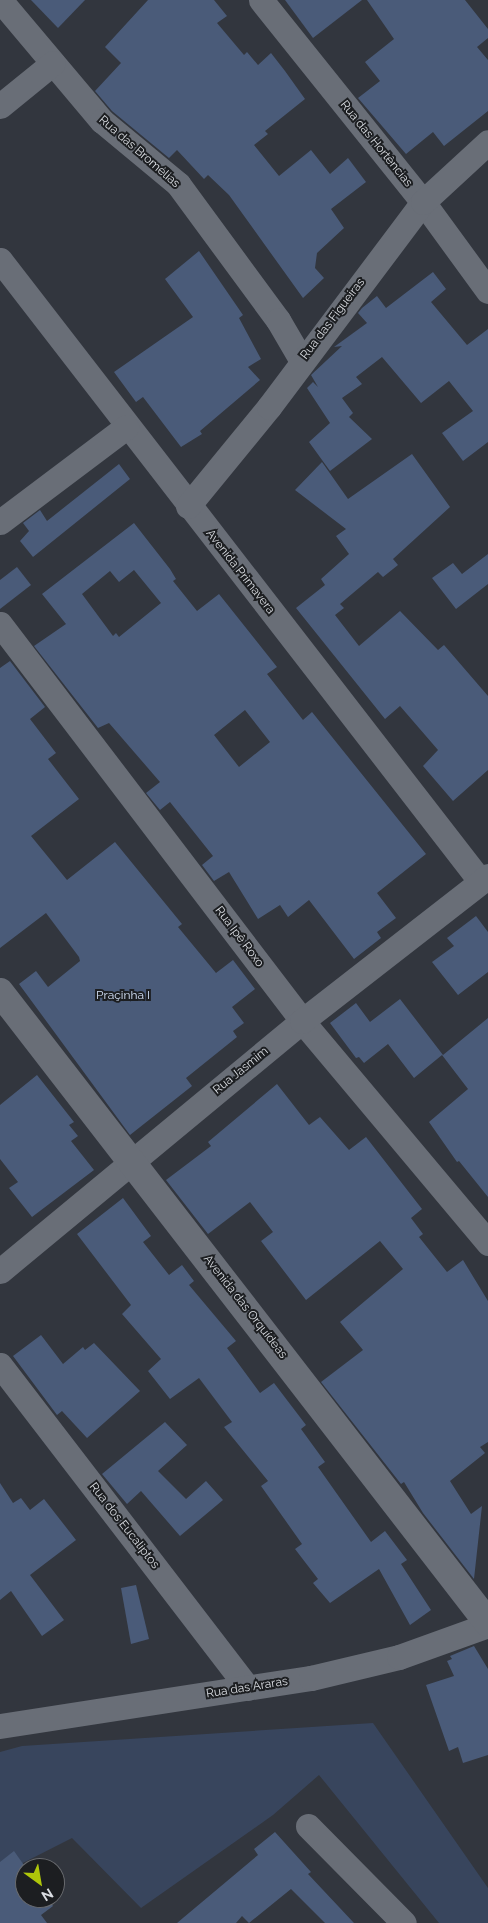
<!DOCTYPE html>
<meta charset="utf-8">
<style>
body{margin:0}
#map{position:relative;width:488px;height:1923px;overflow:hidden;background:#32363e;font-family:Raleway,sans-serif}
div>[style]{position:absolute}
.green>*{inset:0;background:#38455d}
.building>*{inset:0;background:#4a5b79}
.minor>*{height:25px;margin:-12.5px;padding:0 12.5px;transform-origin:12.5px;border-radius:12.5px;background:#696e77}
.tertiary>*{height:28px;margin:-14px;padding:0 14px;transform-origin:14px;border-radius:14px;background:#696e77}
span{translate:-50% -50%;white-space:nowrap;text-align:center;line-height:1.15;-webkit-text-stroke:4px #1c1e21;paint-order:stroke}
.street-label{font-size:12px;color:#dadde2}
.park-label{font-size:12px;color:#d3e0f6}
.north{position:absolute;left:15px;top:1858px;width:50px;height:50px;box-sizing:border-box;background:#1c1e21;border:1px solid #686a6e;border-radius:50%;rotate:148deg;font-size:14px;font-weight:700;line-height:20px;text-align:center;color:#dadde2}
.north::after{content:'';display:block;margin:auto;width:18px;height:22px;background:#aec60a;clip-path:polygon(50% 0,100% 100%,50% 72%,0 100%)}
</style>
<div id="map">
<div class="green">
<i style="clip-path:polygon(373px 1723px,488px 1888px,488px 1923px,439px 1923px,319px 1775px,273px 1815px,141px 1908px,72px 1838px,11px 1869px,0 1882px,0 1752px,22px 1746px)"></i>
</div>
<div class="building">
<i style="clip-path:polygon(31px 0,85px 0,58px 28px)"></i>
<i style="clip-path:polygon(148px 0,214px 0,227px 16px,217px 23px,244px 55px,247px 52px,258px 65px,271px 53px,285px 71px,305px 99px,265px 131px,268px 134px,254px 145px,279px 176px,311px 150px,330px 174px,348px 158px,366px 182px,331px 209px,344px 228px,317px 253px,315px 268px,324px 278px,303px 298px,229px 195px,208px 175px,204px 179px,177px 150px,169px 158px,112px 111px,95px 91px,121px 63px,105px 47px)"></i>
<i style="clip-path:polygon(285px 0,362px 0,313px 38px)"></i>
<i style="clip-path:polygon(367px 0,465px 0,488px 29px,488px 38px,477px 47px,488px 60px,488px 111px,444px 146px,433px 132px,406px 154px,358px 98px,380px 81px,365px 62px,394px 39px)"></i>
<i style="clip-path:polygon(199px 251px,243px 315px,239px 318px,261px 359px,248px 367px,260px 380px,200px 431px,202px 434px,181px 447px,143px 397px,136px 402px,114px 372px,193px 317px,165px 279px)"></i>
<i style="clip-path:polygon(433px 272px,446px 289px,431px 302px,467px 345px,488px 329px,488px 442px,463px 461px,442px 433px,473px 411px,449px 381px,421px 403px,382px 357px,356px 377px,362px 384px,342px 398px,353px 413px,349px 417px,372px 439px,330px 471px,309px 442px,330px 423px,307px 388px,313px 382px,318px 387px,311px 375px,342px 346px,334px 347px,367px 323px,358px 313px,362px 308px,377px 296px,386px 308px)"></i>
<i style="clip-path:polygon(412px 454px,450px 507px,393px 559px,398px 565px,383px 577px,378px 572px,340px 604px,344px 608px,335px 615px,359px 646px,400px 611px,438px 650px,444px 645px,488px 696px,488px 770px,453px 801px,423px 766px,438px 750px,400px 706px,385px 719px,296px 608px,325px 585px,321px 579px,349px 554px,336px 536px,346px 529px,295px 490px,322px 462px,348px 499px)"></i>
<i style="clip-path:polygon(119px 464px,130px 479px,33px 557px,20px 541px,29px 531px,23px 523px,40px 510px,47px 521px)"></i>
<i style="clip-path:polygon(evenodd,134px 523px,170px 569px,176px 579px,173px 581px,197px 611px,219px 594px,277px 667px,267px 674px,303px 720px,312px 712px,426px 854px,377px 893px,396px 918px,377px 932px,381px 938px,354px 959px,309px 900px,288px 917px,280px 905px,258px 919px,229px 872px,214px 881px,202px 865px,213px 856px,170px 802px,160px 810px,146px 793px,160px 782px,109px 723px,98px 728px,34px 646px,66px 624px,42px 594px,134px 523px,134px 570px,161px 603px,119px 637px,116px 633px,113px 636px,82px 594px,110px 571px,119px 582px,134px 570px,134px 523px,245px 710px,270px 742px,239px 767px,214px 735px,245px 710px)"></i>
<i style="clip-path:polygon(488px 554px,488px 584px,456px 609px,432px 578px,453px 563px,462px 574px)"></i>
<i style="clip-path:polygon(17px 567px,31px 585px,0 609px,0 580px)"></i>
<i style="clip-path:polygon(10px 661px,45px 707px,30px 719px,56px 753px,48px 759px,79px 799px,31px 836px,67px 880px,115px 842px,182px 924px,178px 927px,216px 973px,233px 960px,255px 989px,232px 1007px,244px 1023px,233px 1031px,237px 1037px,186px 1078px,192px 1086px,130px 1135px,19px 984px,36px 971px,48px 987px,80px 961px,79px 957px,46px 913px,0 948px,0 668px)"></i>
<i style="clip-path:polygon(476px 916px,488px 932px,488px 972px,458px 995px,432px 962px,454px 946px,447px 938px)"></i>
<i style="clip-path:polygon(400px 999px,443px 1055px,488px 1018px,488px 1197px,459px 1161px,457px 1162px,429px 1122px,468px 1089px,442px 1055px,414px 1078px,388px 1044px,364px 1063px,359px 1057px,356px 1058px,330px 1023px,356px 1003px,370px 1022px)"></i>
<i style="clip-path:polygon(37px 1075px,74px 1122px,69px 1125px,78px 1136px,71px 1141px,94px 1170px,32px 1217px,9px 1188px,18px 1182px,0 1159px,0 1105px)"></i>
<i style="clip-path:polygon(277px 1084px,309px 1125px,320px 1117px,349px 1150px,366px 1137px,422px 1209px,411px 1218px,423px 1234px,419px 1237px,447px 1272px,463px 1260px,488px 1301px,488px 1442px,480px 1447px,485px 1453px,450px 1481px,471px 1514px,482px 1506px,474px 1579px,423px 1513px,404px 1482px,401px 1484px,321px 1382px,363px 1350px,340px 1322px,403px 1269px,380px 1241px,306px 1300px,261px 1241px,273px 1232px,250px 1202px,208px 1234px,166px 1180px,211px 1146px,208px 1142px)"></i>
<i style="clip-path:polygon(123px 1198px,151px 1236px,143px 1242px,169px 1275px,182px 1265px,194px 1281px,189px 1285px,236px 1341px,227px 1348px,260px 1393px,274px 1383px,306px 1425px,301px 1429px,325px 1462px,318px 1467px,371px 1542px,385px 1531px,407px 1560px,401px 1564px,431px 1610px,410px 1625px,379px 1569px,330px 1603px,313px 1583px,318px 1579px,295px 1549px,302px 1544px,261px 1486px,268px 1481px,224px 1427px,232px 1422px,199px 1378px,170px 1399px,148px 1371px,161px 1359px,122px 1314px,131px 1305px,77px 1234px)"></i>
<i style="clip-path:polygon(41px 1335px,63px 1364px,83px 1347px,85px 1350px,94px 1343px,140px 1391px,87px 1438px,62px 1411px,57px 1415px,13px 1356px)"></i>
<i style="clip-path:polygon(165px 1422px,187px 1445px,158px 1471px,186px 1499px,206px 1481px,223px 1500px,180px 1536px,141px 1491px,127px 1504px,102px 1474px)"></i>
<i style="clip-path:polygon(0 1483px,13px 1503px,21px 1498px,30px 1510px,44px 1499px,76px 1540px,30px 1575px,64px 1620px,42px 1636px,11px 1591px,0 1600px)"></i>
<i style="clip-path:polygon(136px 1585px,149px 1639px,131px 1644px,121px 1588px)"></i>
<i style="clip-path:polygon(474px 1646px,488px 1669px,488px 1755px,463px 1763px,458px 1747px,449px 1751px,426px 1685px,454px 1676px,447px 1661px,452px 1659px,450px 1656px)"></i>
<i style="clip-path:polygon(275px 1832px,311px 1872px,308px 1874px,354px 1923px,325px 1923px,291px 1889px,249px 1923px,242px 1916px,236px 1923px,177px 1923px,258px 1855px,254px 1849px)"></i>
<i style="clip-path:polygon(14px 1851px,26px 1868px,25px 1898px,48px 1898px,53px 1906px,41px 1915px,47px 1923px,0 1923px,0 1862px)"></i>
</div>
<div class="minor">
<i style="left:0;top:0;width:158px;rotate:49.9deg"></i>
<i style="left:102px;top:121px;width:99px;rotate:39.7deg"></i>
<i style="left:178px;top:184px;width:169px;rotate:53.7deg"></i>
<i style="left:278px;top:320px;width:48px;rotate:59.7deg"></i>
<i style="left:261px;top:0;width:259px;rotate:51.3deg"></i>
<i style="left:423px;top:202px;width:110px;rotate:53.9deg"></i>
<i style="left:0;top:106px;width:68px;rotate:-39.1deg"></i>
<i style="left:0;top:260px;width:786px;rotate:52.28deg"></i>
<i style="left:188px;top:506px;width:128px;rotate:-50.7deg"></i>
<i style="left:269px;top:407px;width:256px;rotate:-53.1deg"></i>
<i style="left:423px;top:202px;width:88px;rotate:-42.7deg"></i>
<i style="left:0;top:522px;width:158px;rotate:-37deg"></i>
<i style="left:0;top:624px;width:499px;rotate:52.7deg"></i>
<i style="left:302px;top:1021px;width:290px;rotate:50deg"></i>
<i style="left:0;top:1271px;width:392px;rotate:-39.6deg"></i>
<i style="left:302px;top:1021px;width:236px;rotate:-37.9deg"></i>
<i style="left:0;top:1365px;width:407px;rotate:52.5deg"></i>
<i style="left:0;top:1726px;width:315px;rotate:-8.8deg"></i>
<i style="left:311px;top:1678px;width:90px;rotate:-13.4deg"></i>
<i style="left:399px;top:1657px;width:95px;rotate:-19.8deg"></i>
<i style="left:308px;top:1826px;width:136px;rotate:45.3deg"></i>
</div>
<div class="tertiary">
<i style="left:0;top:992px;width:798px;rotate:52.28deg"></i>
</div>
<div class="street-label">
<span style="left:376px;top:144px;rotate:51deg">Rua das Hortências</span>
<span style="left:139px;top:152px;rotate:41deg">Rua das Bromélias</span>
<span style="left:333px;top:319px;rotate:-53deg">Rua das Figueiras</span>
<span style="left:240px;top:572px;rotate:52deg">Avenida Primavera</span>
<span style="left:239px;top:937px;rotate:53deg">Rua Ipê Roxo</span>
<span style="left:241px;top:1071px;rotate:-39deg">Rua Jasmim</span>
<span style="left:245px;top:1307px;rotate:52deg">Avenida das Orquídeas</span>
<span style="left:124px;top:1526px;rotate:52deg">Rua dos Eucaliptos</span>
<span style="left:247px;top:1688px;rotate:-9deg">Rua das Araras</span>
</div>
<div class="park-label">
<span style="left:123px;top:996px">Praçinha I</span>
</div>
<div class="north">N</div>
</div>
